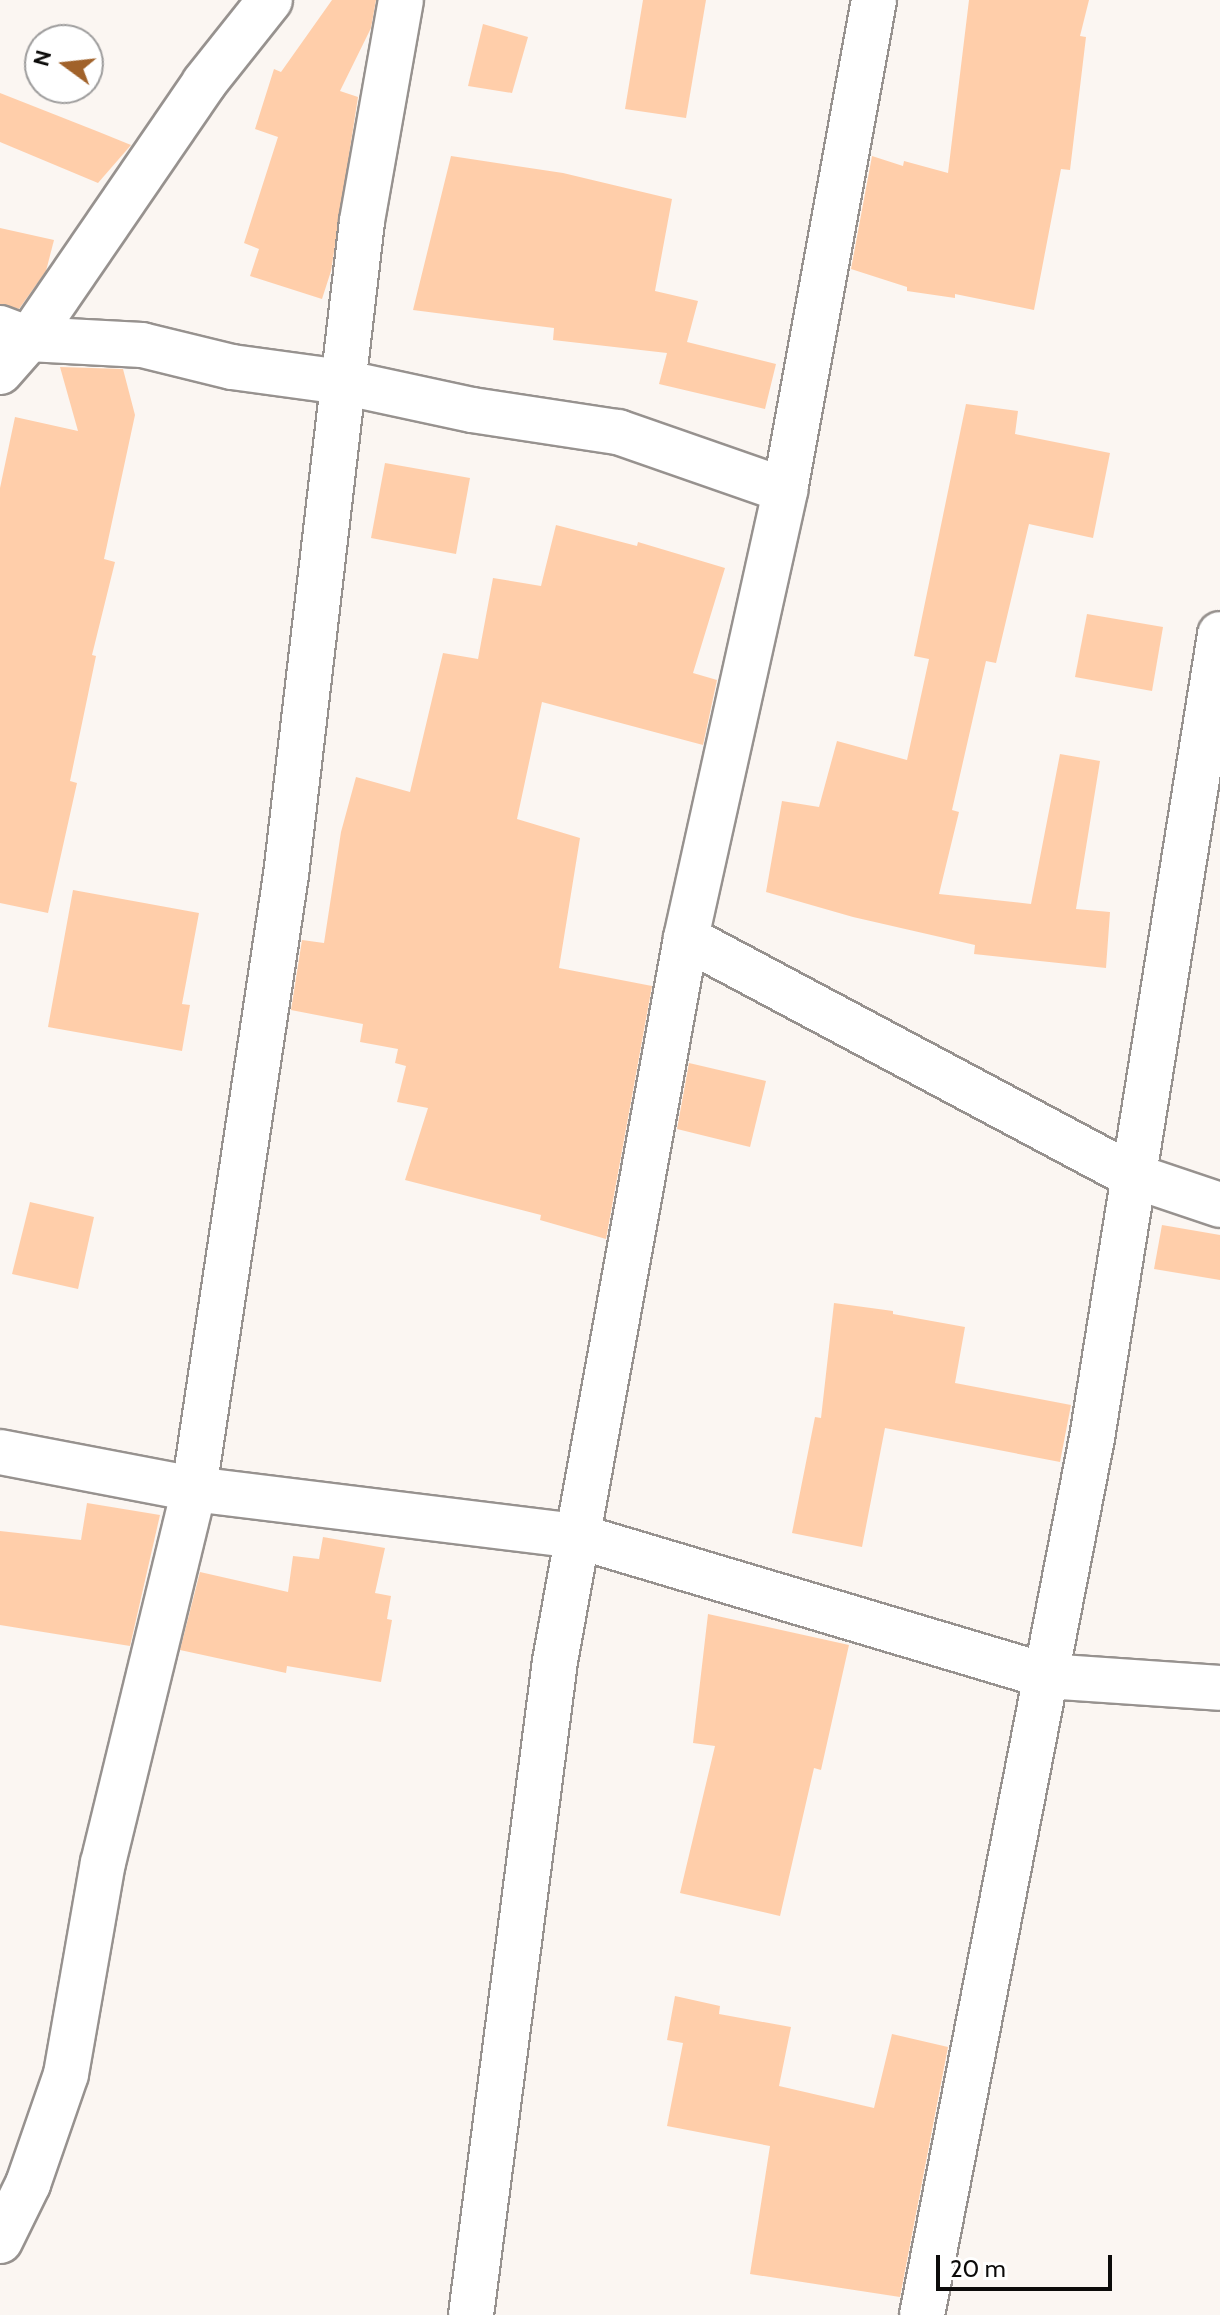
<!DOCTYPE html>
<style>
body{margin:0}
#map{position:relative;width:1220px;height:2315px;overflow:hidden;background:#fbf6f2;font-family:Cabin,sans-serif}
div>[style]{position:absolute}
.building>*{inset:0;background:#ffceaa}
.roads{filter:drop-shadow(2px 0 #97928f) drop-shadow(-2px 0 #97928f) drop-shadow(0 2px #97928f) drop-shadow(0 -2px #97928f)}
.minor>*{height:44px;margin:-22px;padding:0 22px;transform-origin:22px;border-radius:22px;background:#fff}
span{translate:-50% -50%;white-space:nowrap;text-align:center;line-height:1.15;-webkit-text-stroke:6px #fff;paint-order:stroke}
.north{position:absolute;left:24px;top:24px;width:80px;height:80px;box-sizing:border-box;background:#fff;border:2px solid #9e9d9d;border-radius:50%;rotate:285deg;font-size:22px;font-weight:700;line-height:32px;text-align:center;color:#0c0b0a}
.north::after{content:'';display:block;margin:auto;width:28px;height:36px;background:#a1622a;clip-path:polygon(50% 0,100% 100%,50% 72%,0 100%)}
.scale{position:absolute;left:936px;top:2255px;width:176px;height:36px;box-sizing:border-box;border:4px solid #0c0b0a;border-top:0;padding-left:10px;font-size:24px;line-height:28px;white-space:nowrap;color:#0c0b0a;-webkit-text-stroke:6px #fff;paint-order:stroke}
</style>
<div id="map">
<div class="building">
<i style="clip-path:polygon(332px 0,376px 0,371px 28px,340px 91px,358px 97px,331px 271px,322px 299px,250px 276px,259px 249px,244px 243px,278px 137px,255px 129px,274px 69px,281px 72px)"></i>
<i style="clip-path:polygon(643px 0,706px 0,686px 118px,625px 109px)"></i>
<i style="clip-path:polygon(969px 0,1089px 0,1080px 36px,1086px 37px,1070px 170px,1061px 169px,1034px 310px,955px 294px,955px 298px,907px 291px,907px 287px,851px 269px,872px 156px,903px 166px,904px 161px,948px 173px)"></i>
<i style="clip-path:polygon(483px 24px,528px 37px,512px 93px,468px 86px)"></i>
<i style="clip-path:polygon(0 93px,99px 132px,131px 145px,98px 183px,0 142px)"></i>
<i style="clip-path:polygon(451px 156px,563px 173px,672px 199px,655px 291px,698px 301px,687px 342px,776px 364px,765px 409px,659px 384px,667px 353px,553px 340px,554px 328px,413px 310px)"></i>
<i style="clip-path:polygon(0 228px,54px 240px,46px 271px,19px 309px,0 304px)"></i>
<i style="clip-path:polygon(60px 367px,123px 369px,135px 415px,104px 559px,115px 562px,92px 655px,96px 656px,70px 781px,77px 783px,48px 913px,0 903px,0 488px,15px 417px,78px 431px)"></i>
<i style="clip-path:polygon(966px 404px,1018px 411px,1015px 434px,1110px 453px,1093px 538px,1029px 524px,996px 663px,986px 661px,952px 810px,959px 812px,939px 894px,1031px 904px,1060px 754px,1100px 761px,1076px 909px,1110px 912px,1106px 968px,974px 954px,975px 945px,853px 917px,766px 892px,782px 801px,819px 807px,837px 741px,907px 760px,929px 659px,914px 656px)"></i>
<i style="clip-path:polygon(385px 463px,470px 478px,456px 554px,371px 538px)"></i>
<i style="clip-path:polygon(556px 525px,637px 546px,638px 542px,725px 568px,693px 673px,717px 680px,703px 745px,542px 702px,517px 819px,580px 838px,559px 968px,652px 986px,606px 1239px,540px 1220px,541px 1215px,405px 1180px,428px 1108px,397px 1102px,406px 1066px,395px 1063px,398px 1049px,360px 1042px,363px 1024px,291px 1010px,302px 940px,324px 943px,341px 832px,356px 777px,410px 792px,443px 653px,478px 659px,493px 578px,541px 586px)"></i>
<i style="clip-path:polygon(1087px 614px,1163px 627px,1152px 691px,1075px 677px)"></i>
<i style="clip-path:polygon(73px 890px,199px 913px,182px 1004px,190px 1005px,182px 1051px,48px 1027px)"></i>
<i style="clip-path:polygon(689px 1063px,766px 1081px,750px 1147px,677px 1129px)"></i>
<i style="clip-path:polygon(30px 1202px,94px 1217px,78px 1289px,12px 1274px)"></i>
<i style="clip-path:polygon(1162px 1225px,1220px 1235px,1220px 1280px,1154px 1269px)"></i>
<i style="clip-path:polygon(834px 1303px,893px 1311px,893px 1314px,965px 1327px,955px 1383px,1071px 1405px,1060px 1462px,885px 1428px,862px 1547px,792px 1533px,815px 1417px,821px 1418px)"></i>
<i style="clip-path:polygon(87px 1503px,160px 1515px,130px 1646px,0 1625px,0 1531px,81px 1540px)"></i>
<i style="clip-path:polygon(323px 1537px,385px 1548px,375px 1593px,391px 1596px,387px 1619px,392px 1620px,381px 1682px,287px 1666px,286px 1673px,180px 1650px,200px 1572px,288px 1592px,293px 1556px,319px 1559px)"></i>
<i style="clip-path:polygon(708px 1614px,849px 1645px,821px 1770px,814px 1768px,780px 1916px,680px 1893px,715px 1746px,693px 1743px)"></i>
<i style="clip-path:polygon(675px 1996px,720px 2006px,719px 2014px,791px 2027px,779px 2086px,874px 2108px,892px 2034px,948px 2047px,900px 2297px,750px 2274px,770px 2146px,667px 2126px,683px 2043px,667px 2040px)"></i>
</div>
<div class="roads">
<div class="minor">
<i style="left:0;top:328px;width:31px;rotate:21deg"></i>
<i style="left:29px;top:339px;width:113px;rotate:3deg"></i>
<i style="left:142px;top:345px;width:93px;rotate:13.7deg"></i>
<i style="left:232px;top:367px;width:111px;rotate:7.8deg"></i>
<i style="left:342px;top:382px;width:133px;rotate:12.2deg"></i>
<i style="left:472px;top:410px;width:148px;rotate:8.6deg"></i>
<i style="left:618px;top:432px;width:177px;rotate:19.2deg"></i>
<i style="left:0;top:372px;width:44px;rotate:-48.7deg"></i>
<i style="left:29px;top:339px;width:310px;rotate:-55.6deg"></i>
<i style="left:204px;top:83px;width:106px;rotate:-51.5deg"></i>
<i style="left:686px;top:938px;width:504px;rotate:28.04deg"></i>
<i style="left:1131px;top:1175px;width:94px;rotate:18.6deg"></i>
<i style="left:0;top:1452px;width:197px;rotate:10.8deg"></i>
<i style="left:194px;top:1489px;width:386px;rotate:7deg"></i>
<i style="left:577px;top:1536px;width:489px;rotate:16.6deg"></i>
<i style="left:1046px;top:1676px;width:174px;rotate:3.9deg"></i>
<i style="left:0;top:2241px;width:64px;rotate:-63.8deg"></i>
<i style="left:28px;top:2184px;width:116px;rotate:-70.9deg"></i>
<i style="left:66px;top:2074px;width:214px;rotate:-80.1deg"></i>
<i style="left:103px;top:1863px;width:385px;rotate:-76.3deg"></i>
<i style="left:194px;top:1489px;width:621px;rotate:-81.48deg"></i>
<i style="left:286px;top:875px;width:658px;rotate:-83.37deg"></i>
<i style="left:362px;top:221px;width:224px;rotate:-80deg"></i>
<i style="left:471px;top:2315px;width:659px;rotate:-82.68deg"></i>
<i style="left:555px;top:1661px;width:735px;rotate:-79.73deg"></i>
<i style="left:686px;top:938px;width:459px;rotate:-77.5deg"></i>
<i style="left:785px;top:490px;width:498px;rotate:-79.7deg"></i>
<i style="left:922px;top:2315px;width:893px;rotate:-79.03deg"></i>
<i style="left:1092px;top:1438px;width:814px;rotate:-80.95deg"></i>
</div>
</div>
<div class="north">N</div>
<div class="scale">20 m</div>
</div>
